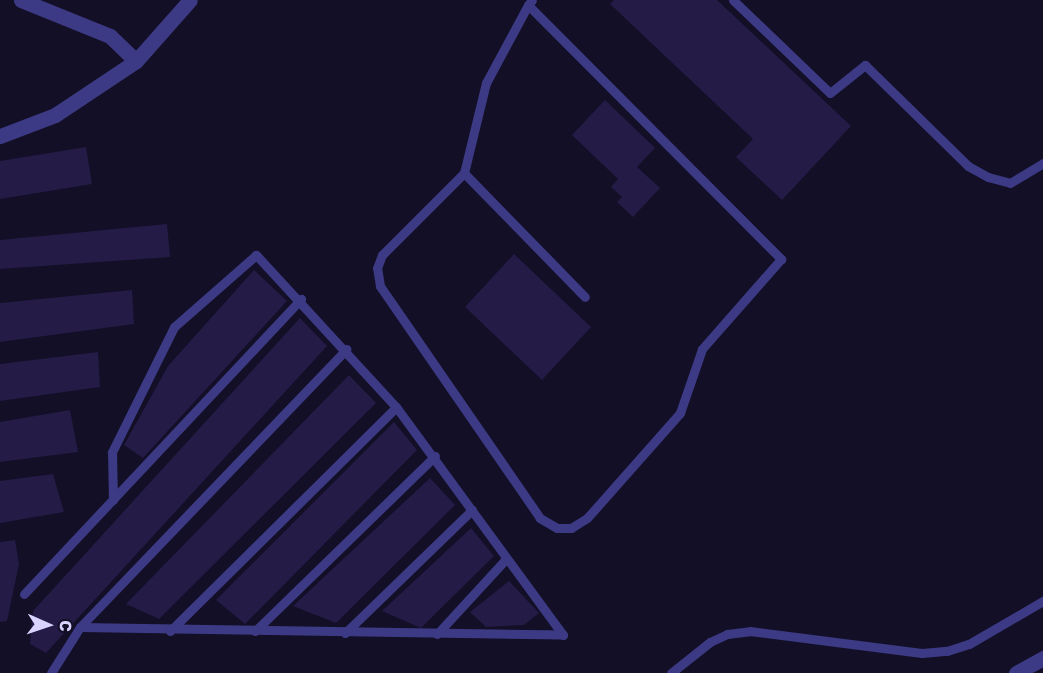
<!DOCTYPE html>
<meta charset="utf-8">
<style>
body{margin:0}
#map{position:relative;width:1043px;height:673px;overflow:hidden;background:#130f26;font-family:"Golos Text",sans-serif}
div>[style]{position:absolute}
.building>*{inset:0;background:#241b47}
.lane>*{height:9px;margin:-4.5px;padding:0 4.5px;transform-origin:4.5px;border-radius:4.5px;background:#3d3a85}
.street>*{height:15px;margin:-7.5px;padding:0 7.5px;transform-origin:7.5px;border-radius:7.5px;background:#3d3a85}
span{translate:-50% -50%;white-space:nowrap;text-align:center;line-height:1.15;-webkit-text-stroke:6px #130f26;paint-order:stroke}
.north{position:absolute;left:18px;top:595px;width:60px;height:60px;-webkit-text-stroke:4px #130f26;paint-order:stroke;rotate:93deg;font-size:16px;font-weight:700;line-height:24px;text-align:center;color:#d9d4ff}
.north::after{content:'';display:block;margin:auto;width:21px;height:27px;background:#d9d4ff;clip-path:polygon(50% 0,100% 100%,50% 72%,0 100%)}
</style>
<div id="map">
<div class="building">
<i style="clip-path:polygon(614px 0,717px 0,851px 126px,782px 200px,736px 157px,753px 139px,610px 4px)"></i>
<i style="clip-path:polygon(605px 100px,655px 148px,637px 167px,660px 188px,633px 217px,617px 202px,622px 197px,611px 187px,618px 179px,572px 135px)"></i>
<i style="clip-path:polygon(86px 147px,92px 184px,0 199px,0 161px)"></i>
<i style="clip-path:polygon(167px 224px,170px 257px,0 269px,0 240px)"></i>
<i style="clip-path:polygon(514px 254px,591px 327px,542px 380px,465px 307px)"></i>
<i style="clip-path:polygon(254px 270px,287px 301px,143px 458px,124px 445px,168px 366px)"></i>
<i style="clip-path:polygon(132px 290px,134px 324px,0 342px,0 303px)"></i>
<i style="clip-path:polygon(300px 318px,327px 346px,46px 653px,30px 644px,33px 611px)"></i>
<i style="clip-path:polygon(98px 352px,100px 387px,0 401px,0 364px)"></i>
<i style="clip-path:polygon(349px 375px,376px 403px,159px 619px,126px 604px)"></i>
<i style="clip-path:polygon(70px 410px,78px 452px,0 462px,0 422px)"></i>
<i style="clip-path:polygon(394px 422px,417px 450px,245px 624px,216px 600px)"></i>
<i style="clip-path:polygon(53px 474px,64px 512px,0 523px,0 481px)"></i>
<i style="clip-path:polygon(430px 478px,455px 505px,336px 623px,293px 606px)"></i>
<i style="clip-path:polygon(471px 528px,494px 556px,421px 628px,382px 611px)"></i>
<i style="clip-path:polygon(15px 540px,19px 564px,7px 621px,0 622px,0 542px)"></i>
<i style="clip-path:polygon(509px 581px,539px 613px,524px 625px,486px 627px,470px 612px)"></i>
</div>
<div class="lane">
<i style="left:733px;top:0;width:134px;rotate:43.8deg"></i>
<i style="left:830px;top:93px;width:45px;rotate:-38.7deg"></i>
<i style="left:865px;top:65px;width:144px;rotate:44.4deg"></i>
<i style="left:968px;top:166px;width:23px;rotate:29deg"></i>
<i style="left:988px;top:177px;width:23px;rotate:15deg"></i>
<i style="left:1010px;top:183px;width:39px;rotate:-31deg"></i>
<i style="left:528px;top:5px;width:359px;rotate:45.1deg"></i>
<i style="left:781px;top:259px;width:120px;rotate:131.3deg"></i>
<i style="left:702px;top:349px;width:68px;rotate:109deg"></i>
<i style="left:680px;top:413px;width:140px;rotate:131.5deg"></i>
<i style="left:587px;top:518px;width:19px;rotate:148deg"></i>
<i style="left:571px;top:528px;width:14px;rotate:180deg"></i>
<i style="left:557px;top:528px;width:20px;rotate:-150deg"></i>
<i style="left:540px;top:518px;width:282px;rotate:-124.6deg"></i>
<i style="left:380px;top:286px;width:18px;rotate:-99deg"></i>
<i style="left:377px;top:268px;width:14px;rotate:-69deg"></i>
<i style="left:382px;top:255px;width:116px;rotate:-45deg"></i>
<i style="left:464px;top:173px;width:93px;rotate:-76.3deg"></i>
<i style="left:486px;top:83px;width:89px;rotate:-61.7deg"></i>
<i style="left:528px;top:5px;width:6px;rotate:-51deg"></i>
<i style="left:464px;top:173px;width:173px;rotate:45.7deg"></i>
<i style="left:24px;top:594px;width:405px;rotate:-46.8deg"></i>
<i style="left:80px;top:627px;width:483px;rotate:0.9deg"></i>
<i style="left:563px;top:635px;width:283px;rotate:-126.2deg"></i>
<i style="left:396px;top:407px;width:207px;rotate:-132.6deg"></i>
<i style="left:256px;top:255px;width:109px;rotate:138.7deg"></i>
<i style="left:174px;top:327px;width:140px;rotate:116.4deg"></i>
<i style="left:112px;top:452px;width:48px;rotate:88.8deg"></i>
<i style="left:170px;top:631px;width:318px;rotate:-44.7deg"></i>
<i style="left:255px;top:631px;width:251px;rotate:-44.2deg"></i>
<i style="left:345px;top:633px;width:177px;rotate:-44.1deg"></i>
<i style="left:437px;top:634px;width:102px;rotate:-47.4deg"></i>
<i style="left:51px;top:673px;width:54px;rotate:-57.8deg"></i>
<i style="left:80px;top:627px;width:385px;rotate:-46.2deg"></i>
<i style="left:671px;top:673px;width:50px;rotate:-38.5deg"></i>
<i style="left:710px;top:642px;width:19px;rotate:-25deg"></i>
<i style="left:727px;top:634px;width:23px;rotate:-7deg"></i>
<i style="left:750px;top:631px;width:173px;rotate:7.3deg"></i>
<i style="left:922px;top:653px;width:25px;rotate:-5deg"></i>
<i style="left:947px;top:651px;width:23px;rotate:-18deg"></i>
<i style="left:969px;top:644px;width:86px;rotate:-30.2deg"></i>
</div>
<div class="street">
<i style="left:21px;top:0;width:96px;rotate:22deg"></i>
<i style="left:110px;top:36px;width:36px;rotate:44deg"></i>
<i style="left:0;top:136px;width:59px;rotate:-20.9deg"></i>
<i style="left:55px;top:115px;width:97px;rotate:-33.7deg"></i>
<i style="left:136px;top:61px;width:81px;rotate:-48.5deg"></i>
<i style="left:1016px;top:673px;width:31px;rotate:-29deg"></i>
</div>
<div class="north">С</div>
</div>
